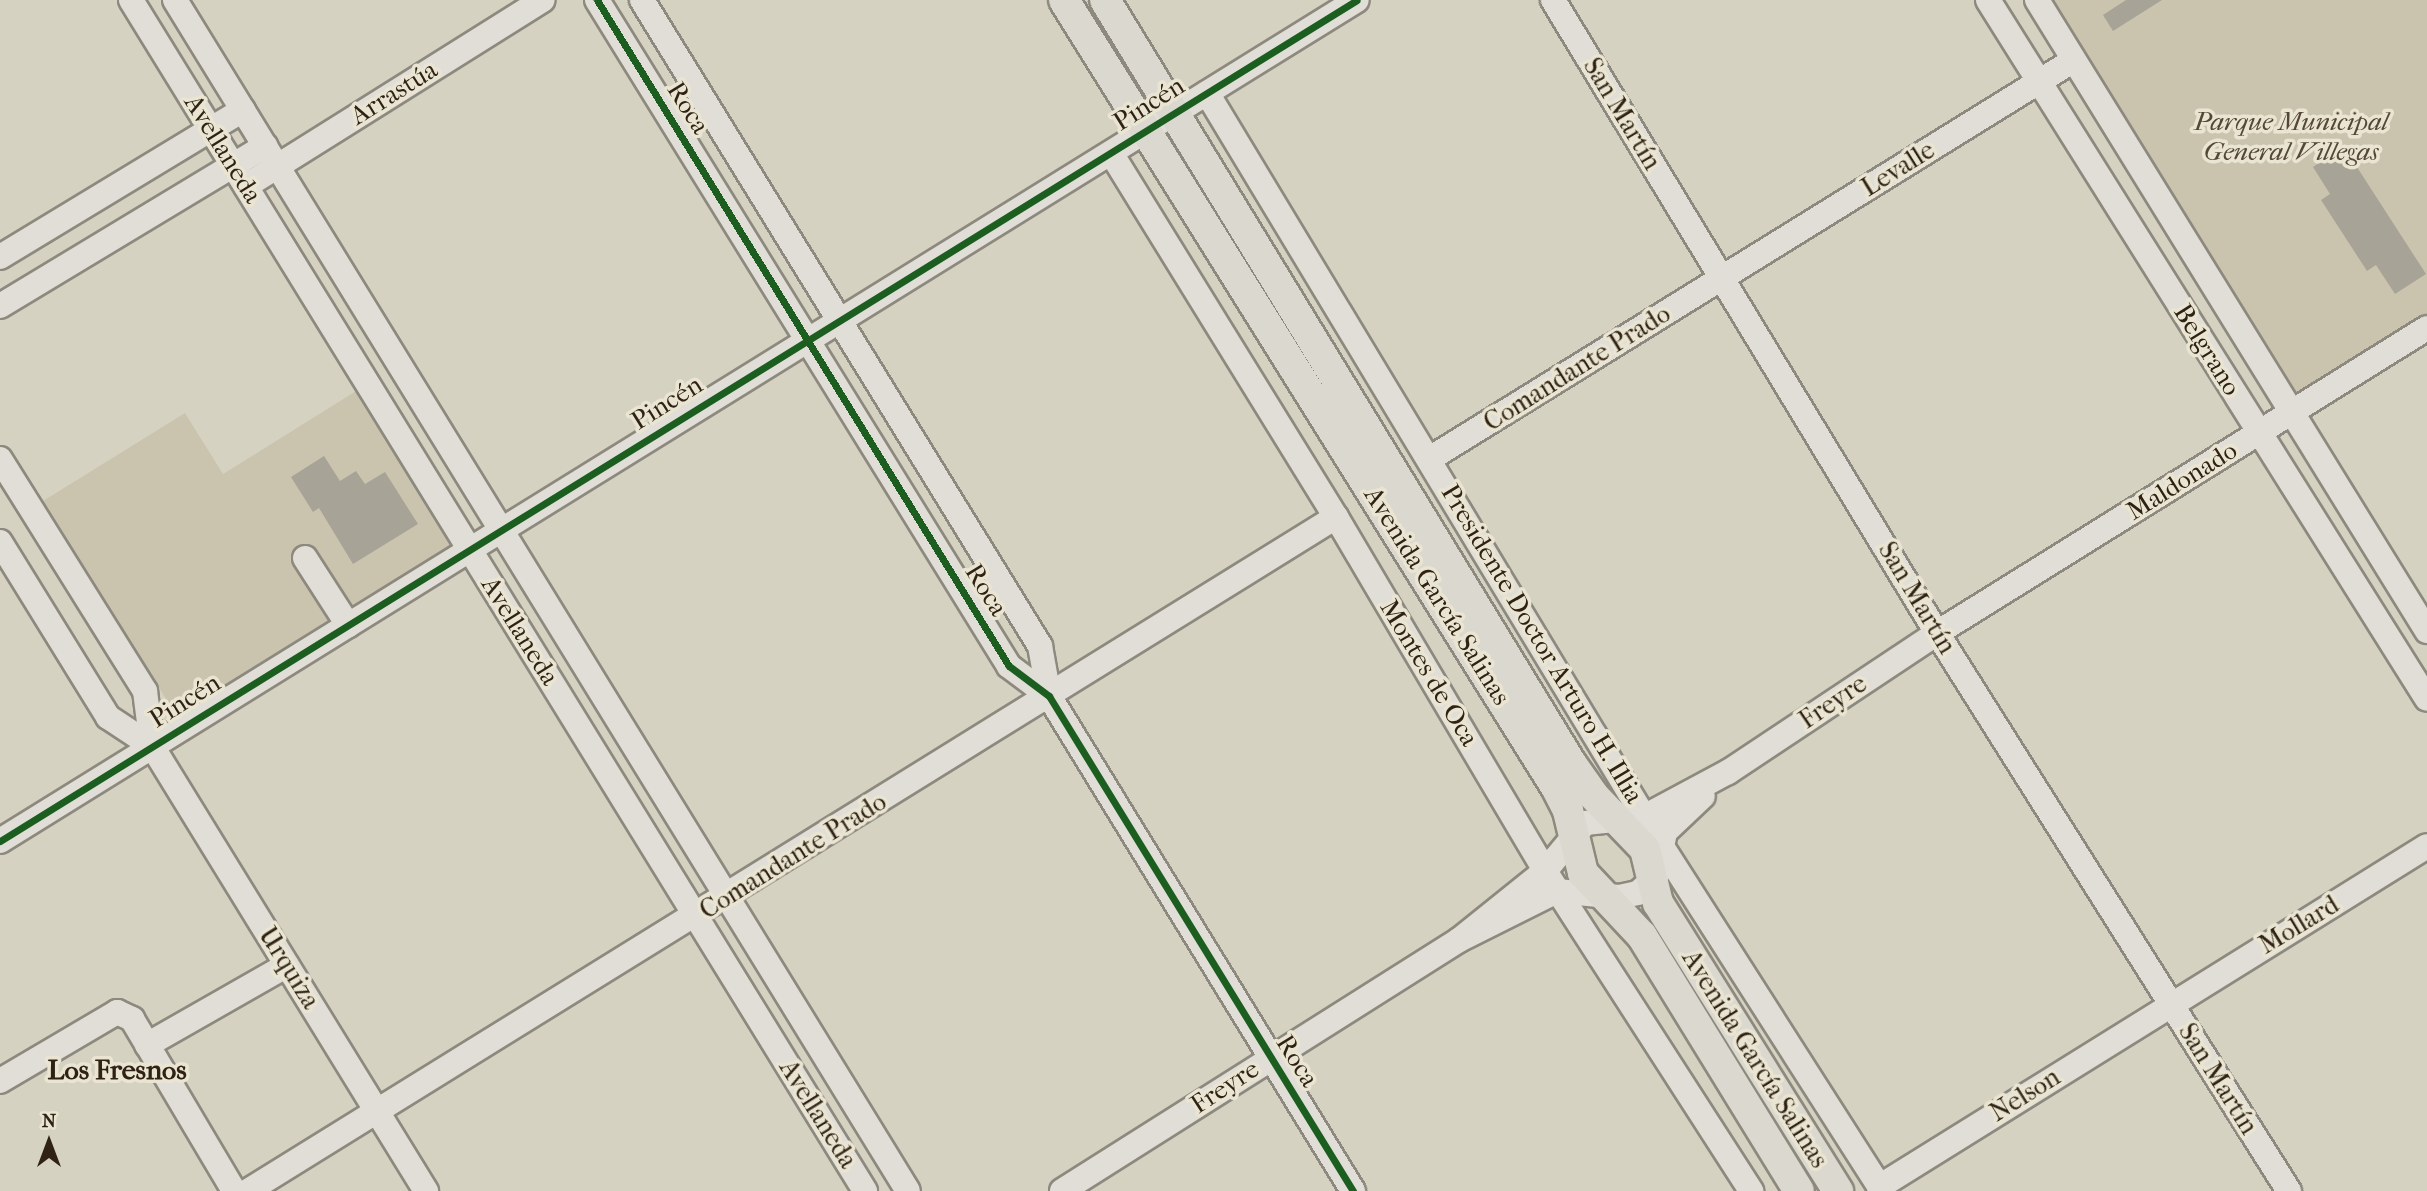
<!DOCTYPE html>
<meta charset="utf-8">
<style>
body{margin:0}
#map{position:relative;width:2427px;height:1191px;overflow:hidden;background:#d6d2c2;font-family:"IM FELL French Canon",serif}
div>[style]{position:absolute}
.green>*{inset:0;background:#cac4ae}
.building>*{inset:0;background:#a7a397}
.roads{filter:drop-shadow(2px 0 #8d897e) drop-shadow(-2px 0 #8d897e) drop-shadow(0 2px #8d897e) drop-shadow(0 -2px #8d897e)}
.minor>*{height:24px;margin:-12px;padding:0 12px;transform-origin:12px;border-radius:12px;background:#e0ded6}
.major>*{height:30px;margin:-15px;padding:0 15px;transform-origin:15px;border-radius:15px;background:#dbd8cf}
.cycleway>*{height:7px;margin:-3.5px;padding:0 3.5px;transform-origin:3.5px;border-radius:3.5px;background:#1b5e20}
span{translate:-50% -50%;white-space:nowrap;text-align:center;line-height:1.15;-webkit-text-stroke:7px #eae5d2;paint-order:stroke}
.street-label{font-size:26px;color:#2f2214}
.park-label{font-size:26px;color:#534836;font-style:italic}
.neighbourhood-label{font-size:28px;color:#2f2214;font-weight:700}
.north{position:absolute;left:14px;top:1107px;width:70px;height:70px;-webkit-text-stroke:5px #eae5d2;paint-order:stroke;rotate:0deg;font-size:19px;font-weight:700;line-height:28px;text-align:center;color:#2f2214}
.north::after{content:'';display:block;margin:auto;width:24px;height:32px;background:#2f2214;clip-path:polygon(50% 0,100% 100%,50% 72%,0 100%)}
</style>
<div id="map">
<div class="green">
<i style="clip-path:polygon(2047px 0,2427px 0,2427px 317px,2294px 399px)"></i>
<i style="clip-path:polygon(361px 388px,457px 541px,176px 715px,43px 501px,185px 413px,223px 474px)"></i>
</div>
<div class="building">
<i style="clip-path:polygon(2126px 0,2162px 0,2113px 31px,2103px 15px)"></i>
<i style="clip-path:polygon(2344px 147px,2426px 274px,2395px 294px,2376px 265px,2367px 271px,2321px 200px,2330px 194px,2313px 167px)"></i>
<i style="clip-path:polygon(324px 456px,340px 481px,356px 471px,365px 484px,385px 472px,418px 524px,353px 564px,319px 508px,313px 512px,291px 477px)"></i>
</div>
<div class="roads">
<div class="minor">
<i style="left:131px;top:0;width:1399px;rotate:58.35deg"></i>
<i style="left:175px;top:0;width:1398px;rotate:58.39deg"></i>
<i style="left:597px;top:0;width:783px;rotate:58.26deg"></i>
<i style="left:1009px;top:666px;width:50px;rotate:36.9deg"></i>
<i style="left:1049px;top:696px;width:581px;rotate:58.44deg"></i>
<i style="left:642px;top:0;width:759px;rotate:58.36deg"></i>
<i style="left:1040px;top:646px;width:51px;rotate:79.8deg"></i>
<i style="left:1553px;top:0;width:740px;rotate:58.76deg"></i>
<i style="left:1937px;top:633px;width:660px;rotate:57.76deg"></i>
<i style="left:1988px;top:0;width:825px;rotate:57.87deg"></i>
<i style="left:2037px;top:0;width:742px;rotate:58.28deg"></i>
<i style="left:1207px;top:93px;width:878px;rotate:58.88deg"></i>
<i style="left:1661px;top:845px;width:411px;rotate:57.4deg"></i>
<i style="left:1111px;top:153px;width:428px;rotate:58.3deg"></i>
<i style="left:1336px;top:517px;width:411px;rotate:59.4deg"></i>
<i style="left:1545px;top:871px;width:381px;rotate:57.2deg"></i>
<i style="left:246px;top:186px;width:350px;rotate:-32.1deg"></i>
<i style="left:0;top:257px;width:284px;rotate:-31.2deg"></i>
<i style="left:0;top:306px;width:310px;rotate:-31.1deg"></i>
<i style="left:1431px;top:458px;width:756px;rotate:-31.76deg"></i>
<i style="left:0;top:459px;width:274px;rotate:58deg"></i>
<i style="left:145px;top:691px;width:55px;rotate:82.7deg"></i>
<i style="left:152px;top:746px;width:523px;rotate:58.38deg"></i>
<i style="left:0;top:542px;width:206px;rotate:58.3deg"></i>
<i style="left:108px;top:717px;width:53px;rotate:33.4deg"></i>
<i style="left:305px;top:558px;width:80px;rotate:57.3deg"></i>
<i style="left:0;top:841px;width:1596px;rotate:-31.79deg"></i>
<i style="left:1459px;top:940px;width:110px;rotate:-38.7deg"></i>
<i style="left:1545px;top:871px;width:62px;rotate:-50.2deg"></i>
<i style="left:1585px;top:823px;width:59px;rotate:-5.8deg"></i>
<i style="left:1644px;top:817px;width:95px;rotate:-28.2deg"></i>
<i style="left:1728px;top:772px;width:251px;rotate:-33.6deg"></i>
<i style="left:1937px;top:633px;width:577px;rotate:-31.9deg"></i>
<i style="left:147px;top:1045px;width:161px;rotate:-29.7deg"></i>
<i style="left:0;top:1081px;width:136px;rotate:-30.5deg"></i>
<i style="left:117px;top:1012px;width:17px;rotate:25deg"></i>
<i style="left:132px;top:1019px;width:200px;rotate:59.3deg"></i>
<i style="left:1879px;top:1187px;width:645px;rotate:-31.89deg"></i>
<i style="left:248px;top:1191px;width:1280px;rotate:-31.78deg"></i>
<i style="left:1062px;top:1191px;width:470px;rotate:-32.3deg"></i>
<i style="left:1459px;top:940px;width:110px;rotate:-26.6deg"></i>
<i style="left:1557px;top:891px;width:62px;rotate:5.5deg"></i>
<i style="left:1619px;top:897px;width:19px;rotate:-12deg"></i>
<i style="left:1638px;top:893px;width:24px;rotate:-42deg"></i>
<i style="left:1656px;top:877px;width:46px;rotate:-78.7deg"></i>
<i style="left:1665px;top:832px;width:52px;rotate:-43.5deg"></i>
</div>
<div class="major">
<i style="left:1064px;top:0;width:928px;rotate:57.99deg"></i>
<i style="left:1556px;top:787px;width:27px;rotate:63deg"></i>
<i style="left:1568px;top:811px;width:64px;rotate:76.4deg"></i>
<i style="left:1583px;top:873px;width:86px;rotate:46.9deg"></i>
<i style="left:1642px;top:936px;width:299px;rotate:58.4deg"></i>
<i style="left:1105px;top:0;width:894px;rotate:58.59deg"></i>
<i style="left:1571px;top:763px;width:39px;rotate:55deg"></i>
<i style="left:1593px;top:795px;width:75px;rotate:46.1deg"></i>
<i style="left:1645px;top:849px;width:56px;rotate:76.5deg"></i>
<i style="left:1658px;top:903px;width:340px;rotate:58deg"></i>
</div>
</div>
<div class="cycleway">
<i style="left:597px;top:0;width:783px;rotate:58.26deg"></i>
<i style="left:1009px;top:666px;width:50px;rotate:36.9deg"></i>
<i style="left:1049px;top:696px;width:581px;rotate:58.44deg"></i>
<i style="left:0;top:841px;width:1596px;rotate:-31.79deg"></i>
</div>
<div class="street-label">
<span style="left:394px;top:93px;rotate:-32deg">Arrastúa</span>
<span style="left:1149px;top:104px;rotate:-32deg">Pincén</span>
<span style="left:688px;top:108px;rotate:58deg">Roca</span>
<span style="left:1622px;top:114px;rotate:59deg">San Martín</span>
<span style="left:223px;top:149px;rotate:58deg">Avellaneda</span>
<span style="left:1898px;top:169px;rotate:-32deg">Levalle</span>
<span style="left:2207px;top:350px;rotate:58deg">Belgrano</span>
<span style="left:1577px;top:368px;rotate:-32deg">Comandante Prado</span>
<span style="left:667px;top:403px;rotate:-32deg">Pincén</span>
<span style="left:2182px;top:481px;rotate:-32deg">Maldonado</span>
<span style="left:986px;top:590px;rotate:58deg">Roca</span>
<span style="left:1437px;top:596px;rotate:58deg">Avenida García Salinas</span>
<span style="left:1917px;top:598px;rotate:59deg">San Martín</span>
<span style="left:520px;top:631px;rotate:58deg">Avellaneda</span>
<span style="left:1542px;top:644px;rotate:59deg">Presidente Doctor Arturo H. Illia</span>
<span style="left:1429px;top:673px;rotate:59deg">Montes de Oca</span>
<span style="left:185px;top:701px;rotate:-32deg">Pincén</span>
<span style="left:1833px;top:702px;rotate:-34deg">Freyre</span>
<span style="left:793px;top:856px;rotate:-32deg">Comandante Prado</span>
<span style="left:2299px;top:925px;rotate:-31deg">Mollard</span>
<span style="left:289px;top:968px;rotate:58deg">Urquiza</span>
<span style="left:1755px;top:1059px;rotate:58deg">Avenida García Salinas</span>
<span style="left:1297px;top:1061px;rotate:58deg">Roca</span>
<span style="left:2218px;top:1079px;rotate:58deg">San Martín</span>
<span style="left:1225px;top:1087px;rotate:-33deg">Freyre</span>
<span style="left:2025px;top:1095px;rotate:-32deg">Nelson</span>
<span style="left:818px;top:1114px;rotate:58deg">Avellaneda</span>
</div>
<div class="park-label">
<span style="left:2291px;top:137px">Parque Municipal<br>General Villegas</span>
</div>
<div class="neighbourhood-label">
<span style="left:117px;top:1070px">Los Fresnos</span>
</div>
<div class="north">N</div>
</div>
